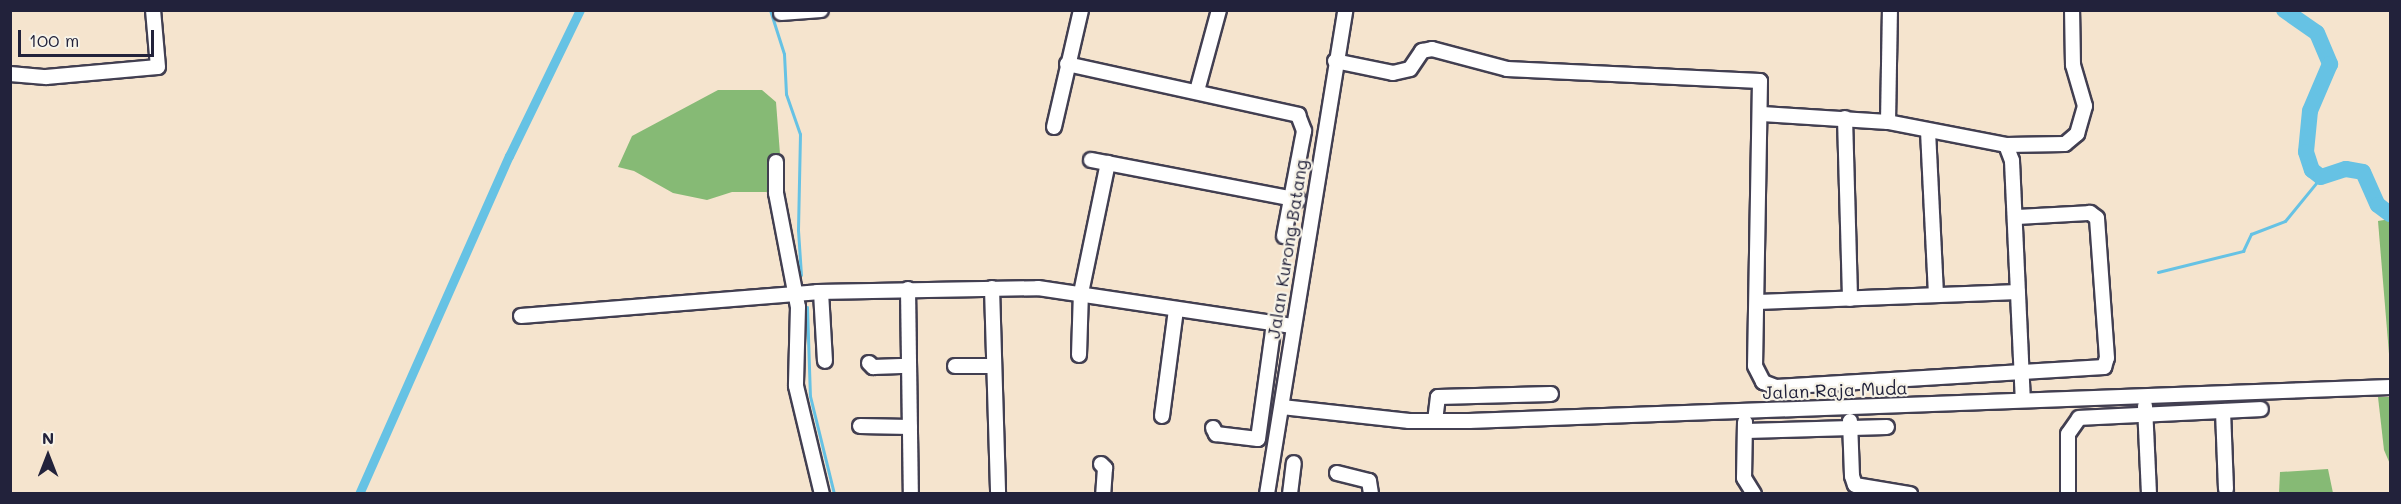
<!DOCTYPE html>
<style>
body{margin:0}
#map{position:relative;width:2401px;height:504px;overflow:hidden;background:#f5e4ce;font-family:Mali,sans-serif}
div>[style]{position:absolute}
.forest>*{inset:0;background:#86ba75}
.stream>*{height:3px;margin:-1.5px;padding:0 1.5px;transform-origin:1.5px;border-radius:1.5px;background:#66c2e4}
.canal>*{height:9px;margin:-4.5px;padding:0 4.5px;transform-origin:4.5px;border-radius:4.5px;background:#66c2e4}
.river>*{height:16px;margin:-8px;padding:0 8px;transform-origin:8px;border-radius:8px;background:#66c2e4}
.roads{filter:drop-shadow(2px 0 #423f51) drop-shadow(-2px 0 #423f51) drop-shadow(0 2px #423f51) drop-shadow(0 -2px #423f51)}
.minor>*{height:14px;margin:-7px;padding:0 7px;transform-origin:7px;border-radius:7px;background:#fff}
span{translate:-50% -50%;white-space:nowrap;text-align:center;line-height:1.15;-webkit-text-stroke:4.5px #f7f3e8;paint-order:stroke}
.street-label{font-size:18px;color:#22223b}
.frame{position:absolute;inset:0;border:12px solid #22223b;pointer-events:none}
.north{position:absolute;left:18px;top:426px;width:60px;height:60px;-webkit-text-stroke:4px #f7f3e8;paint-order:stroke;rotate:0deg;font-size:16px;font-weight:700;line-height:24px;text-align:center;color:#22223b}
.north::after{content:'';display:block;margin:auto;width:21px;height:27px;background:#22223b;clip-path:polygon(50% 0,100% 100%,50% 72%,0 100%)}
.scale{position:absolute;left:18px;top:30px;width:136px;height:27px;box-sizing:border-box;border:3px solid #22223b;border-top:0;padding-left:8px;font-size:18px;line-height:21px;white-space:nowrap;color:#22223b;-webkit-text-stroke:4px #f7f3e8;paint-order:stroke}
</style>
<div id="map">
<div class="forest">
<i style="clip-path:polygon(718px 90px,762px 90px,776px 102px,780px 154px,774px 168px,774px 192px,732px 192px,707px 200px,673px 193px,634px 171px,618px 167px,632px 136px)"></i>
<i style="clip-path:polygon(2390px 219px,2390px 366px,2378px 221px)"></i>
<i style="clip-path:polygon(2378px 397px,2390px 397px,2390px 464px,2384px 450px)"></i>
<i style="clip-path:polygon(2328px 469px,2333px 493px,2279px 493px,2280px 472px)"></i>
</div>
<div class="stream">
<i style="left:770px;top:10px;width:46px;rotate:72.3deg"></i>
<i style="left:784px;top:54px;width:40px;rotate:87.1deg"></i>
<i style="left:786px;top:94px;width:42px;rotate:70.7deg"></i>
<i style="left:800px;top:134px;width:96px;rotate:91.2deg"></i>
<i style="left:798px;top:230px;width:45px;rotate:86.2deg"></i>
<i style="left:2158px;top:272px;width:88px;rotate:-13.9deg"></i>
<i style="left:2243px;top:251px;width:19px;rotate:-65deg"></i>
<i style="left:2251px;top:234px;width:36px;rotate:-21deg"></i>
<i style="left:2285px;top:221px;width:57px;rotate:-50.7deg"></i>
<i style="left:807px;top:307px;width:89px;rotate:88.1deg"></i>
<i style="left:810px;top:396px;width:101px;rotate:76.2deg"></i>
</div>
<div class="canal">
<i style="left:359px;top:494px;width:370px;rotate:-66.1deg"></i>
<i style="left:509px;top:156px;width:162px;rotate:-64.1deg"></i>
</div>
<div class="river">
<i style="left:2284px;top:10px;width:40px;rotate:34.9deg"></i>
<i style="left:2317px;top:33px;width:34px;rotate:67deg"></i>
<i style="left:2330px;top:64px;width:51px;rotate:113.1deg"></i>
<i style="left:2310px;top:111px;width:41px;rotate:95.6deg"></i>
<i style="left:2306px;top:152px;width:19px;rotate:72deg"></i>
<i style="left:2312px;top:170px;width:11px;rotate:38deg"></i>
<i style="left:2321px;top:177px;width:26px;rotate:-18deg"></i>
<i style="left:2346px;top:169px;width:17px;rotate:10deg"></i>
<i style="left:2363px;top:172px;width:36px;rotate:66deg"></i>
<i style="left:2378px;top:205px;width:15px;rotate:37deg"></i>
</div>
<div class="roads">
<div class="minor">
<i style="left:781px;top:13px;width:40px;rotate:-4.3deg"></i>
<i style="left:1335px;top:61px;width:59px;rotate:11.7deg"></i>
<i style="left:1393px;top:73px;width:17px;rotate:-13deg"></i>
<i style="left:1410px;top:69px;width:22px;rotate:-56deg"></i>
<i style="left:1422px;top:51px;width:10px;rotate:-11deg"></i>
<i style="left:1432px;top:49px;width:78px;rotate:14.9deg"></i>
<i style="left:1507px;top:69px;width:253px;rotate:2.7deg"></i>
<i style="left:1760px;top:81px;width:285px;rotate:91deg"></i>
<i style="left:1755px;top:366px;width:18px;rotate:63deg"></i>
<i style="left:1763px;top:382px;width:14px;rotate:21deg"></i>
<i style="left:1776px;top:387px;width:329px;rotate:-3.5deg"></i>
<i style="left:2104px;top:367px;width:9px;rotate:-72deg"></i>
<i style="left:2107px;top:358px;width:140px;rotate:-94.1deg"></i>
<i style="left:2097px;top:218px;width:9px;rotate:-144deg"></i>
<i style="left:2090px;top:213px;width:75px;rotate:176.9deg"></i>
<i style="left:1067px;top:64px;width:237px;rotate:12.4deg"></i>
<i style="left:1298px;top:115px;width:17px;rotate:69deg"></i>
<i style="left:1304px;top:131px;width:107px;rotate:100.8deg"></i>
<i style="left:10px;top:74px;width:36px;rotate:5deg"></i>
<i style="left:46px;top:77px;width:112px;rotate:-5.1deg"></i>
<i style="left:158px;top:67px;width:57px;rotate:-95deg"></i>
<i style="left:1197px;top:91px;width:84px;rotate:-74.8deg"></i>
<i style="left:1762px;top:114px;width:126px;rotate:3.6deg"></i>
<i style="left:1888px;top:122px;width:120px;rotate:11deg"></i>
<i style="left:2006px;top:145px;width:17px;rotate:69deg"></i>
<i style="left:2012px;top:161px;width:239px;rotate:87.4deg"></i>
<i style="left:1845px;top:118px;width:181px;rotate:88.4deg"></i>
<i style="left:1888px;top:122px;width:112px;rotate:-89deg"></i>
<i style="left:1054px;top:127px;width:120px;rotate:-77deg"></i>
<i style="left:1928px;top:131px;width:164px;rotate:87.2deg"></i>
<i style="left:2006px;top:145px;width:59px;rotate:-1deg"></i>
<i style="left:2065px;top:144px;width:16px;rotate:-40deg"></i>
<i style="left:2077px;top:134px;width:29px;rotate:-74deg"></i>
<i style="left:2085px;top:106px;width:43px;rotate:-106.3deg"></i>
<i style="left:2073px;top:65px;width:55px;rotate:-91deg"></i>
<i style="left:1091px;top:160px;width:211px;rotate:10.9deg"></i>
<i style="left:776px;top:162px;width:31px;rotate:90deg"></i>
<i style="left:776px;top:193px;width:116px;rotate:79.1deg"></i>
<i style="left:798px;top:307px;width:79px;rotate:91.5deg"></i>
<i style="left:796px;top:386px;width:111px;rotate:76.5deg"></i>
<i style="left:992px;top:288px;width:206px;rotate:88.3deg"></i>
<i style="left:908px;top:289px;width:205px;rotate:89.2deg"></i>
<i style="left:821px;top:292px;width:69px;rotate:86.7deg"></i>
<i style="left:1758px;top:302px;width:260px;rotate:-2.2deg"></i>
<i style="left:521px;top:316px;width:297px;rotate:-4.6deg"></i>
<i style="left:817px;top:292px;width:221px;rotate:-1deg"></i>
<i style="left:1038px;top:288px;width:257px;rotate:8.5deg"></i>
<i style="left:1079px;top:355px;width:62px;rotate:-88.2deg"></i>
<i style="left:1081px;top:293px;width:133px;rotate:-78.3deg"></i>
<i style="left:869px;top:363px;width:6px;rotate:45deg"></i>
<i style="left:873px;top:367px;width:35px;rotate:-2deg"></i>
<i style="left:955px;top:366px;width:39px"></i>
<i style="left:2145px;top:406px;width:88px;rotate:87.4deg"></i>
<i style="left:1282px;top:407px;width:128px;rotate:6.3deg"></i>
<i style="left:1409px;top:421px;width:60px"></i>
<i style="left:1469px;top:421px;width:922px;rotate:-2.11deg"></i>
<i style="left:2223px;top:411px;width:78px;rotate:87.8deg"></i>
<i style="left:1162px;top:416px;width:108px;rotate:-82.5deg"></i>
<i style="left:1435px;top:421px;width:24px;rotate:-83deg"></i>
<i style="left:1438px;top:397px;width:113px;rotate:-1.5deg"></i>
<i style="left:1850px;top:421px;width:55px;rotate:87.9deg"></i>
<i style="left:1852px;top:476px;width:9px;rotate:72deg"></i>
<i style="left:1855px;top:485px;width:56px;rotate:9.3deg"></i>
<i style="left:1745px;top:422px;width:56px;rotate:91deg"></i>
<i style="left:1744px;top:478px;width:19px;rotate:58deg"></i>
<i style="left:860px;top:426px;width:50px;rotate:1.1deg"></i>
<i style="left:1213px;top:428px;width:7px;rotate:63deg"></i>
<i style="left:1216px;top:434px;width:42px;rotate:6.8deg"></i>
<i style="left:1258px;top:439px;width:116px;rotate:-82.1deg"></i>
<i style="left:1746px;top:431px;width:141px;rotate:-1.6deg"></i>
<i style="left:1101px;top:464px;width:6px;rotate:45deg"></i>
<i style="left:1105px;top:468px;width:26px;rotate:94deg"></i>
<i style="left:1337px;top:473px;width:33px;rotate:14deg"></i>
<i style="left:1369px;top:481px;width:13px;rotate:81deg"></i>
<i style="left:1267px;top:494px;width:490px;rotate:-80.8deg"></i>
<i style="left:1290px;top:494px;width:31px;rotate:-83deg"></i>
<i style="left:2068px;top:494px;width:60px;rotate:-90deg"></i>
<i style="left:2068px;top:434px;width:19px;rotate:-55deg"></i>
<i style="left:2079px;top:418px;width:182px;rotate:-2.8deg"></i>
</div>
</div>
<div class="street-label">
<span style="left:1287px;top:249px;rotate:-81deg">Jalan Kurong Batang</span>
<span style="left:1835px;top:390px;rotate:-2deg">Jalan Raja Muda</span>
</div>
<div class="frame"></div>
<div class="north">N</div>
<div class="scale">100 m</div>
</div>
